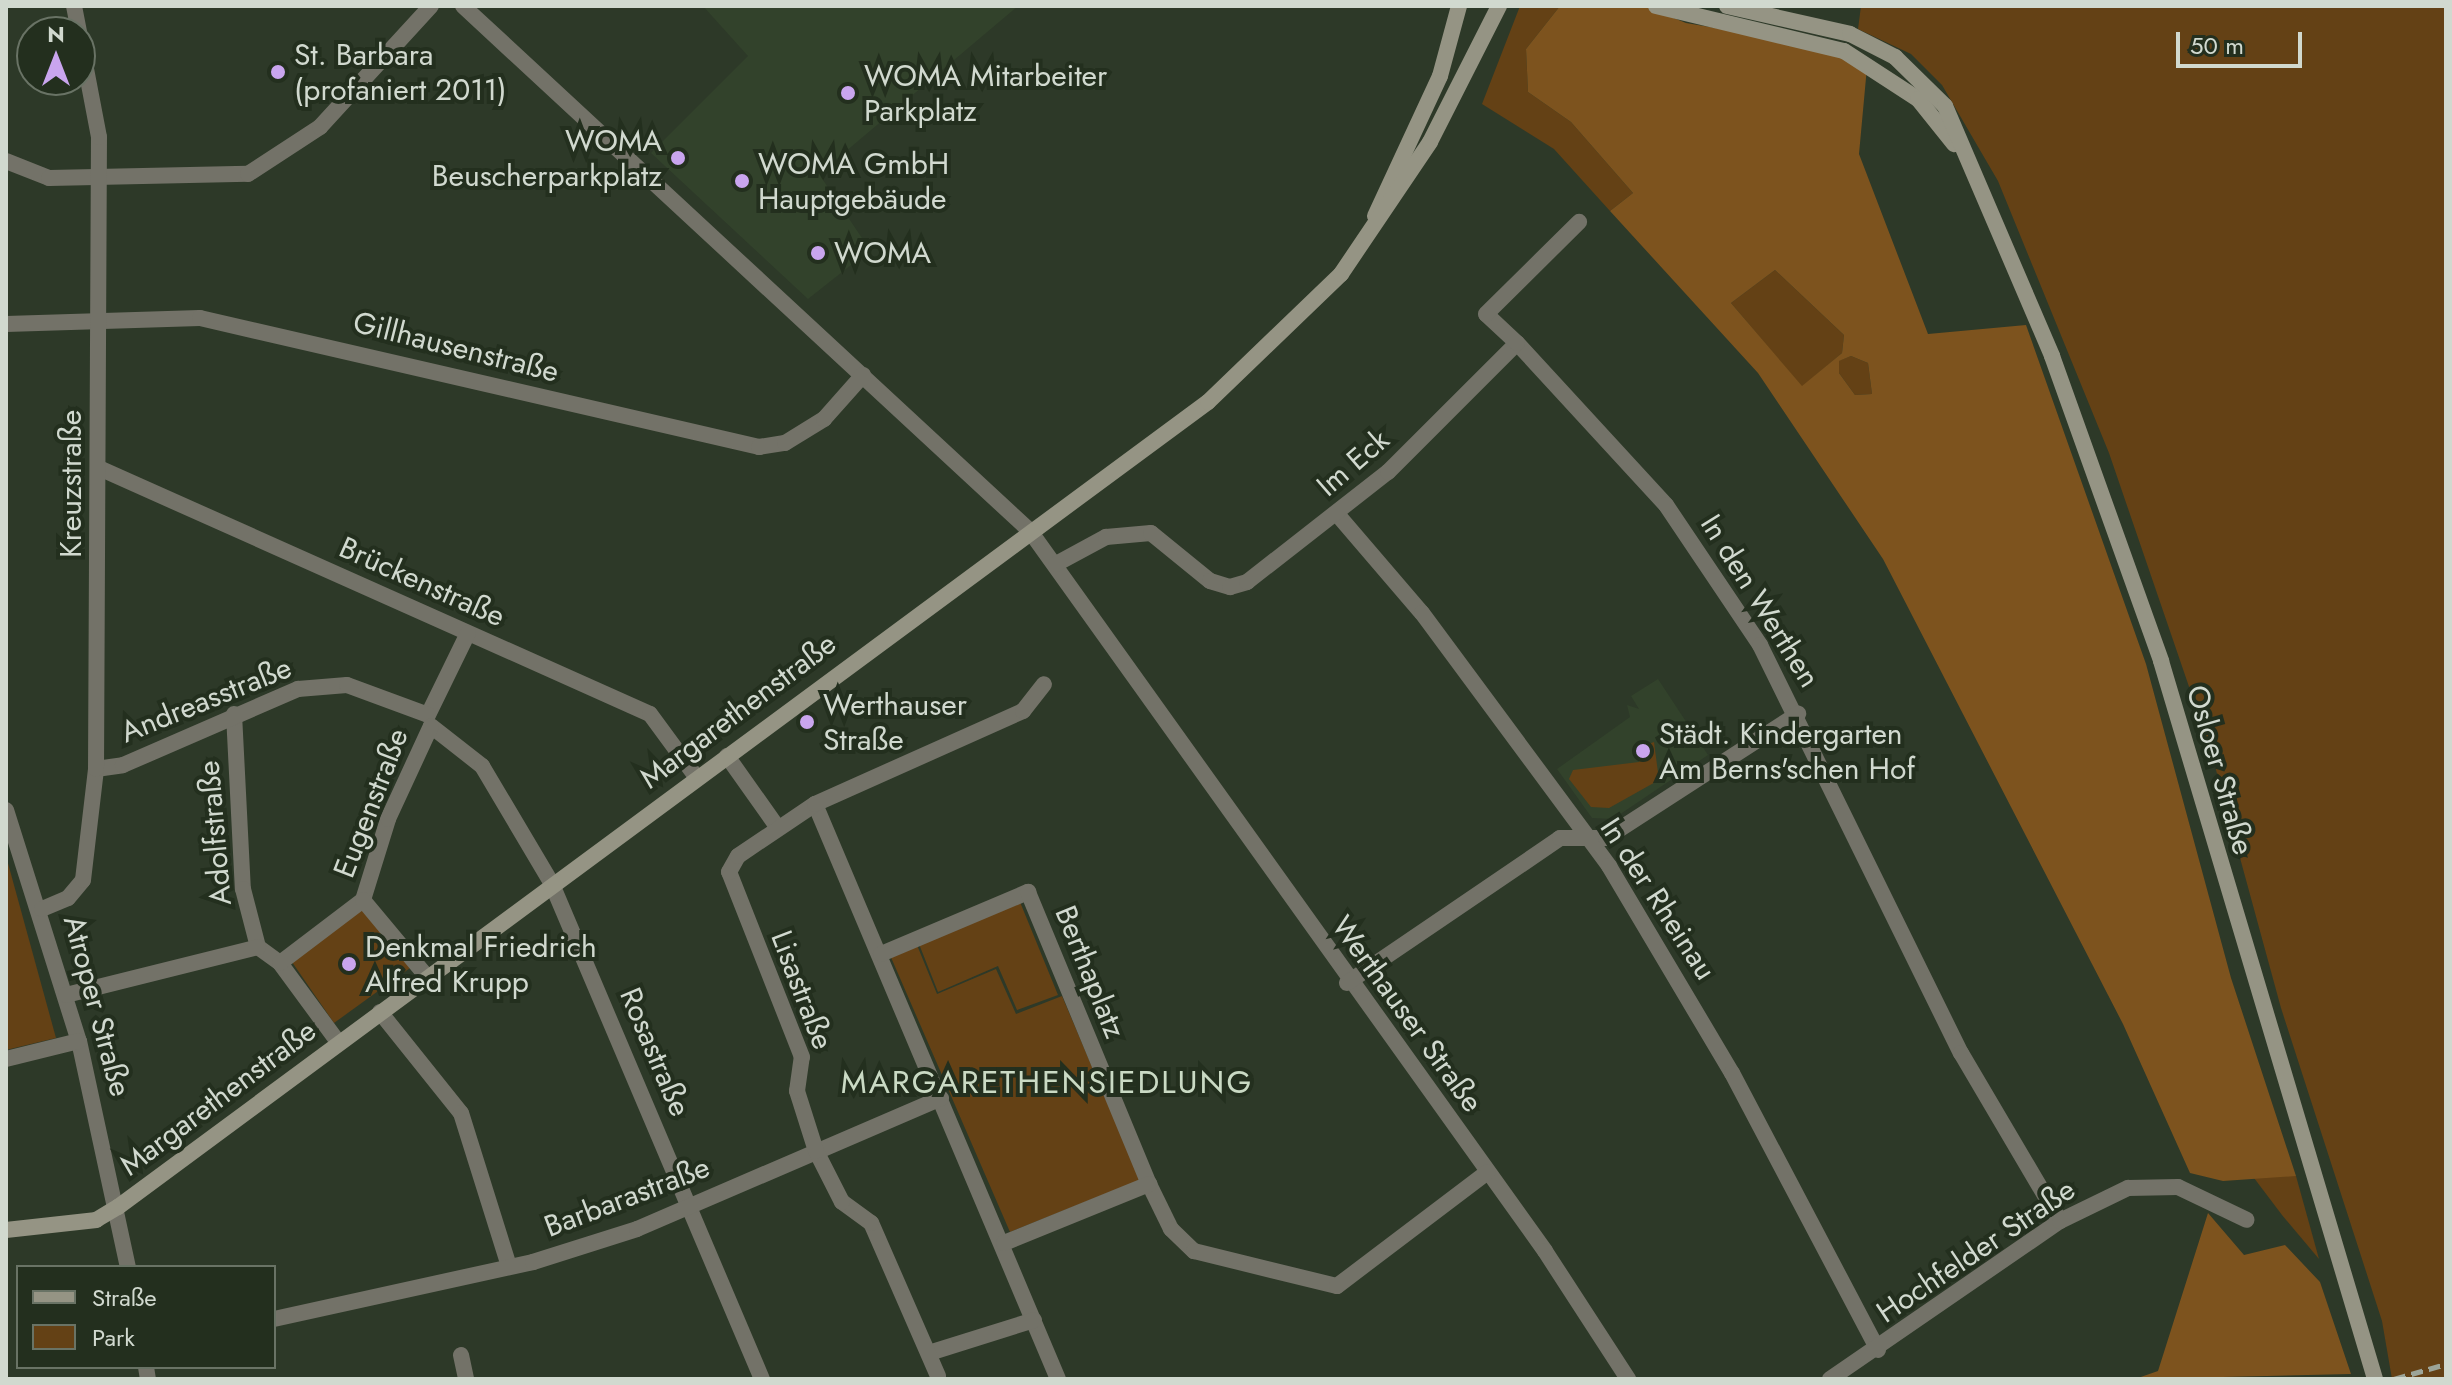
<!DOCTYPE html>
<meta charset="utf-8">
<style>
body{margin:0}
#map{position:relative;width:2452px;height:1385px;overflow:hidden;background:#2d3928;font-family:Jost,sans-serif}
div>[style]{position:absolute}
.built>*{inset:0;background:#32422b}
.green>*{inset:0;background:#644115}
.forest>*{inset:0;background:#7d531e}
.street>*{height:16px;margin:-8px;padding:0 8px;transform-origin:8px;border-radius:8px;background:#737268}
.secondary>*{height:16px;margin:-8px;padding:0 8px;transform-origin:8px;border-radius:8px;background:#959484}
.rail>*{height:5px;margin-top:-2.5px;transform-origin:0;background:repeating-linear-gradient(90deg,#9ca599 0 12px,transparent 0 18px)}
.dots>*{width:22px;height:22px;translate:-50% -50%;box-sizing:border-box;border:4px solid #232f1e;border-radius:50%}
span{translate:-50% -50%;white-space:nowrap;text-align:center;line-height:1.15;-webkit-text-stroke:8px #232f1e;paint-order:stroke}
.poi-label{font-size:30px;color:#d1d9cf}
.left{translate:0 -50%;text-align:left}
.right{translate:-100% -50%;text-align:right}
.street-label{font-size:30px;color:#d1d9cf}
.neighbourhood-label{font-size:32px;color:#cadac4;letter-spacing:2px}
.frame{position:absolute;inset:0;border:8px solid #d1d9cf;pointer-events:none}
.legend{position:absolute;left:16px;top:1265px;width:260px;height:104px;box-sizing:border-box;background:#232f1e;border:2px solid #697365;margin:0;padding:10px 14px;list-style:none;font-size:24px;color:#d1d9cf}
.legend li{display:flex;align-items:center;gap:16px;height:40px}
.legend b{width:40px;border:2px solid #697365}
.north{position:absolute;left:16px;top:16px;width:80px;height:80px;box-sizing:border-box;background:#232f1e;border:2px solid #697365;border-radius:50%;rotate:0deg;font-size:22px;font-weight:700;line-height:32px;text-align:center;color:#d1d9cf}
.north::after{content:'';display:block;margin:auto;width:28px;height:36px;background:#c9a5ee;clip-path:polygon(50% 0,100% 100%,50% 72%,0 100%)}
.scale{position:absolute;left:2176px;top:32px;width:126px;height:36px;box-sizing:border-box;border:4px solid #d1d9cf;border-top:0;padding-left:10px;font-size:24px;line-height:28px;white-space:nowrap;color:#d1d9cf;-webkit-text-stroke:6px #232f1e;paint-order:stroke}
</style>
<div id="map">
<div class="built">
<i style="clip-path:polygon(703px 6px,1018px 6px,819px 174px,870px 250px,808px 299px,651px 153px,748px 56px)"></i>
<i style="clip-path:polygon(1658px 679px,1708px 755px,1613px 819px,1592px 818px,1557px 769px,1630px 717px,1627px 705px,1639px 709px,1631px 696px)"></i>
</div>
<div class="green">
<i style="clip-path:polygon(1520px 6px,1560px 6px,1526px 49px,1528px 92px,1571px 122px,1633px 193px,1610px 211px,1554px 149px,1482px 104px)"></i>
<i style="clip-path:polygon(1861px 6px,2446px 6px,2446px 1379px,2392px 1379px,2382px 1321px,2281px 1008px,2210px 748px,2109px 453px,1998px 181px,1942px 85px,1911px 54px,1858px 29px)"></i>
<i style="clip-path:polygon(1775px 270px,1844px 335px,1842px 353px,1802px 387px,1731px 303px)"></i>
<i style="clip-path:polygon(1851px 356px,1868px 363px,1872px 394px,1855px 395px,1839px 373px,1838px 361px)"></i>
<i style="clip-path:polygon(1654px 742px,1659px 780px,1609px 808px,1591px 807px,1569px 779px,1573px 770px,1639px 762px,1640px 747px)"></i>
<i style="clip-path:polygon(6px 856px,56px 1038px,6px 1050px)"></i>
<i style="clip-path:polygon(1020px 902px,1058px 995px,1017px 1010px,998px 966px,938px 992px,919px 944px)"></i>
<i style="clip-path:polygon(361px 909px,410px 968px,334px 1023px,292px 962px)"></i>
<i style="clip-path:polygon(917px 945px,937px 994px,996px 969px,1016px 1014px,1062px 996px,1140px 1180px,1010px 1232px,890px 955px)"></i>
<i style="clip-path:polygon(2251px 1174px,2296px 1176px,2319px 1259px,2282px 1215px)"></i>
</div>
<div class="forest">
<i style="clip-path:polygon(evenodd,1560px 6px,1644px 6px,1686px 23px,1799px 42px,1867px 67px,1859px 154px,1928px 334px,2026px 325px,2146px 664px,2231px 978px,2296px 1176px,2223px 1181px,2190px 1173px,2123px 1024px,1883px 559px,1758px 373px,1610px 211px,1633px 193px,1571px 122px,1528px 92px,1526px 49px,1560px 6px,1775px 270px,1844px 335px,1842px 353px,1802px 386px,1731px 303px,1775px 270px,1560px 6px,1851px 356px,1868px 363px,1872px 394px,1855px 395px,1839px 373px,1839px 361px,1851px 356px)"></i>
<i style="clip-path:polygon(2208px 1213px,2244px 1255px,2285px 1245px,2320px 1282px,2351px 1374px,2135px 1379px,2158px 1371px)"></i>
</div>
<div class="street">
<i style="left:74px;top:6px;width:26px;rotate:79deg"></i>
<i style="left:463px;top:6px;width:773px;rotate:42.8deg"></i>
<i style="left:1030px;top:531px;width:885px;rotate:54.42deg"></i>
<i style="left:1545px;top:1251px;width:153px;rotate:57deg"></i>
<i style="left:6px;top:161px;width:46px;rotate:21.6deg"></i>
<i style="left:49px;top:178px;width:199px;rotate:-1.2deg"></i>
<i style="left:248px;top:174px;width:86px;rotate:-33.1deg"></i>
<i style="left:320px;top:127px;width:164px;rotate:-47.5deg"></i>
<i style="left:6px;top:324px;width:194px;rotate:-1.8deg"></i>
<i style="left:200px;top:318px;width:574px;rotate:12.99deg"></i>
<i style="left:759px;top:447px;width:26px;rotate:-9deg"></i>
<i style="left:785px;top:443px;width:46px;rotate:-31.6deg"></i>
<i style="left:824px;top:419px;width:59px;rotate:-48.4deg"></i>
<i style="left:1517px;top:343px;width:220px;rotate:47.4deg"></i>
<i style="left:1666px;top:505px;width:169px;rotate:56.1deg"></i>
<i style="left:1760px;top:645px;width:455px;rotate:63.8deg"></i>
<i style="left:1961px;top:1053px;width:195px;rotate:59.5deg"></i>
<i style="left:99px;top:468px;width:603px;rotate:24.06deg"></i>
<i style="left:650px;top:714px;width:79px;rotate:53.7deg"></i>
<i style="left:1337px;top:514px;width:130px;rotate:49.4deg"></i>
<i style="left:1422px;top:613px;width:315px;rotate:53.5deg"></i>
<i style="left:1609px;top:866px;width:241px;rotate:59.3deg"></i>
<i style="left:1732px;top:1073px;width:313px;rotate:62.2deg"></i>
<i style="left:1056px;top:564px;width:57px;rotate:-28.4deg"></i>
<i style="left:1106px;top:537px;width:45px;rotate:-5.1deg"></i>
<i style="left:1151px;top:533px;width:76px;rotate:39.1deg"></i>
<i style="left:1210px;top:581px;width:21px;rotate:17deg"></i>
<i style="left:1230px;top:587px;width:18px;rotate:-16deg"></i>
<i style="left:1247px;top:582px;width:179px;rotate:-38deg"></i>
<i style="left:1388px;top:472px;width:182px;rotate:-45deg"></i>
<i style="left:1517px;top:343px;width:42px;rotate:-136.9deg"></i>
<i style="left:1486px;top:314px;width:131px;rotate:-44.7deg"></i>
<i style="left:234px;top:714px;width:175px;rotate:87.1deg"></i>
<i style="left:243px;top:889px;width:60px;rotate:75.5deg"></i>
<i style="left:428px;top:715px;width:91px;rotate:-64deg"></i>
<i style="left:431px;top:726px;width:65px;rotate:38.1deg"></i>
<i style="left:482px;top:766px;width:135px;rotate:59.3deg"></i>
<i style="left:551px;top:882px;width:540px;rotate:67deg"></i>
<i style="left:727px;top:756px;width:88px;rotate:54.7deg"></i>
<i style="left:96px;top:769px;width:27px;rotate:-8deg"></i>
<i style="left:123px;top:765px;width:191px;rotate:-23.5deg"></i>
<i style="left:298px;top:689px;width:49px;rotate:-4.7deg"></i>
<i style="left:347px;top:685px;width:86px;rotate:20.3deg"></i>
<i style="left:815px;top:804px;width:624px;rotate:67.09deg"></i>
<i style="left:6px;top:810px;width:242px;rotate:72.5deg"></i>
<i style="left:79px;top:1041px;width:231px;rotate:77.8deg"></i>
<i style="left:363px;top:900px;width:85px;rotate:-72.8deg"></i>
<i style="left:388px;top:819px;width:102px;rotate:-65.2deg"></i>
<i style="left:42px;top:909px;width:28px;rotate:-23deg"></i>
<i style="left:68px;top:898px;width:23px;rotate:-50deg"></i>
<i style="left:83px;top:880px;width:112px;rotate:-83.3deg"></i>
<i style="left:96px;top:769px;width:632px;rotate:-89.73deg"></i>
<i style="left:99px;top:137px;width:102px;rotate:-100.8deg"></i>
<i style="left:258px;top:947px;width:27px;rotate:36deg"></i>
<i style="left:280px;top:963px;width:98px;rotate:53.7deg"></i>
<i style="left:881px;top:954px;width:160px;rotate:-22.9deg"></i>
<i style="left:1028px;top:892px;width:316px;rotate:67.5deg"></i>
<i style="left:1149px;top:1184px;width:50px;rotate:63.9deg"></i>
<i style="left:1171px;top:1229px;width:32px;rotate:44deg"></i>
<i style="left:1194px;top:1251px;width:147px;rotate:13.8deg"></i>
<i style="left:1337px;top:1286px;width:189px;rotate:-37.1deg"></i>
<i style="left:280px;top:963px;width:104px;rotate:-37.2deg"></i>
<i style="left:363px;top:900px;width:102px;rotate:50.2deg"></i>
<i style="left:1347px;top:983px;width:258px;rotate:-34.2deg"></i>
<i style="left:1560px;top:838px;width:46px"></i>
<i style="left:1606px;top:838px;width:229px;rotate:-32.9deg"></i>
<i style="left:66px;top:995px;width:198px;rotate:-14deg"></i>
<i style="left:380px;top:1012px;width:129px;rotate:51.3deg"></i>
<i style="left:461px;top:1113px;width:157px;rotate:72.6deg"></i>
<i style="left:6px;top:1059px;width:75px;rotate:-13.9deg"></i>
<i style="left:1004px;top:1243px;width:157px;rotate:-22.1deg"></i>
<i style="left:274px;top:1319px;width:265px;rotate:-12.4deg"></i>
<i style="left:533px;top:1262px;width:109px;rotate:-17.6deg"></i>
<i style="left:637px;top:1229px;width:331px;rotate:-23.3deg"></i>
<i style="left:929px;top:1353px;width:110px;rotate:-17.4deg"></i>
<i style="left:461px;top:1355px;width:25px;rotate:78deg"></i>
<i style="left:146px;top:1367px;width:12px;rotate:81deg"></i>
<i style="left:938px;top:1376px;width:167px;rotate:-113.6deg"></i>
<i style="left:871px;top:1223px;width:36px;rotate:-144deg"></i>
<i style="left:842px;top:1202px;width:57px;rotate:-117deg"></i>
<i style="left:816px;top:1151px;width:63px;rotate:-107.6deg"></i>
<i style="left:797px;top:1091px;width:34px;rotate:-82deg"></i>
<i style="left:802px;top:1057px;width:199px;rotate:-111.5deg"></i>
<i style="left:729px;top:872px;width:18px;rotate:-61deg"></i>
<i style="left:738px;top:856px;width:93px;rotate:-34deg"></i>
<i style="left:815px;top:804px;width:228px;rotate:-24.1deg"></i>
<i style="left:1023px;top:711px;width:34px;rotate:-52deg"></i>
<i style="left:1830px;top:1379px;width:279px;rotate:-34.5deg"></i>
<i style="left:2060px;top:1221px;width:76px;rotate:-25.9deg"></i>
<i style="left:2128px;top:1188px;width:50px;rotate:-1.1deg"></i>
<i style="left:2178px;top:1187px;width:76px;rotate:25.6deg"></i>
</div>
<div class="secondary">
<i style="left:1656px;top:6px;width:193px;rotate:13.5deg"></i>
<i style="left:1844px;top:51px;width:88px;rotate:33deg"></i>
<i style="left:1918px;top:99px;width:58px;rotate:51.3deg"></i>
<i style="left:1727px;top:6px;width:126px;rotate:12.8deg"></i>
<i style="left:1850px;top:34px;width:51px;rotate:27.1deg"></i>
<i style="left:1895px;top:57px;width:70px;rotate:44.4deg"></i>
<i style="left:1945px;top:106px;width:272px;rotate:66.8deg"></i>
<i style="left:2052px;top:356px;width:324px;rotate:70.3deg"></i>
<i style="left:2161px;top:661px;width:749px;rotate:73.4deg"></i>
<i style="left:1375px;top:216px;width:154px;rotate:-65.1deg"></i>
<i style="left:1440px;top:76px;width:73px;rotate:-74.8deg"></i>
<i style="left:6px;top:1230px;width:91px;rotate:-6.3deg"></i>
<i style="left:96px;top:1220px;width:26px;rotate:-31deg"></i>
<i style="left:118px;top:1207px;width:1355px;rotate:-36.45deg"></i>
<i style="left:1208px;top:402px;width:185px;rotate:-43.9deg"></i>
<i style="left:1341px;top:274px;width:159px;rotate:-56deg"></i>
<i style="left:1430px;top:142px;width:153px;rotate:-63.1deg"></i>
</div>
<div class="rail">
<i style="left:2394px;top:1379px;width:54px;rotate:-16.1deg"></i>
</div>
<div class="dots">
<i style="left:278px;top:72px;background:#c9a5ee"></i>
<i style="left:848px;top:93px;background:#c9a5ee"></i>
<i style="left:678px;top:158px;background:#c9a5ee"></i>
<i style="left:742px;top:181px;background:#c9a5ee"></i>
<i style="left:818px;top:253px;background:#c9a5ee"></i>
<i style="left:807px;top:722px;background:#c9a5ee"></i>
<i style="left:1643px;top:751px;background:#c9a5ee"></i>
<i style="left:349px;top:964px;background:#c9a5ee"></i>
</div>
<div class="poi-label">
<span class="left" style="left:294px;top:72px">St. Barbara<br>(profaniert 2011)</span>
<span class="left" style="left:864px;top:93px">WOMA Mitarbeiter<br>Parkplatz</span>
<span class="right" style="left:662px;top:158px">WOMA<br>Beuscherparkplatz</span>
<span class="left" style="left:758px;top:181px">WOMA GmbH<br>Hauptgebäude</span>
<span class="left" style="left:834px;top:253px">WOMA</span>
<span class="left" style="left:823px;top:722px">Werthauser<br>Straße</span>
<span class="left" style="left:1659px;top:751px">Städt. Kindergarten<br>Am Berns'schen Hof</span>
<span class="left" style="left:365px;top:964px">Denkmal Friedrich<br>Alfred Krupp</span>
</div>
<div class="street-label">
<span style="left:456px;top:347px;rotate:14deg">Gillhausenstraße</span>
<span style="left:1353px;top:463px;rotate:-41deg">Im Eck</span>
<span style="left:71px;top:484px;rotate:-90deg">Kreuzstraße</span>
<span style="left:422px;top:582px;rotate:24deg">Brückenstraße</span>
<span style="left:1760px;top:601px;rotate:58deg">In den Werthen</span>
<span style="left:206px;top:700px;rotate:-22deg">Andreasstraße</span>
<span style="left:738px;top:711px;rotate:-37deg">Margarethenstraße</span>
<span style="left:2220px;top:770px;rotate:74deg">Osloer Straße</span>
<span style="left:371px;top:803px;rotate:-69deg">Eugenstraße</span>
<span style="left:215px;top:833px;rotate:-95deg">Adolfstraße</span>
<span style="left:1658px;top:899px;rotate:57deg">In der Rheinau</span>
<span style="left:1090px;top:972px;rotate:68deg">Berthaplatz</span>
<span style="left:802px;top:990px;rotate:69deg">Lisastraße</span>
<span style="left:97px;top:1006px;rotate:75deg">Atroper Straße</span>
<span style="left:1407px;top:1014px;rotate:54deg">Werthauser Straße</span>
<span style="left:655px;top:1052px;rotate:67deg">Rosastraße</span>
<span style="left:218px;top:1098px;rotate:-37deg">Margarethenstraße</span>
<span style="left:627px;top:1197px;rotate:-21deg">Barbarastraße</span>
<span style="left:1976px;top:1251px;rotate:-34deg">Hochfelder Straße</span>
</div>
<div class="neighbourhood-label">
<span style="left:1047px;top:1082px">MARGARETHENSIEDLUNG</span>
</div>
<div class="frame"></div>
<ul class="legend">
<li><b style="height:10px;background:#959484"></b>Straße</li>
<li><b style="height:22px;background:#644115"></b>Park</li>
</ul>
<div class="north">N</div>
<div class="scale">50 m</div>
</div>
